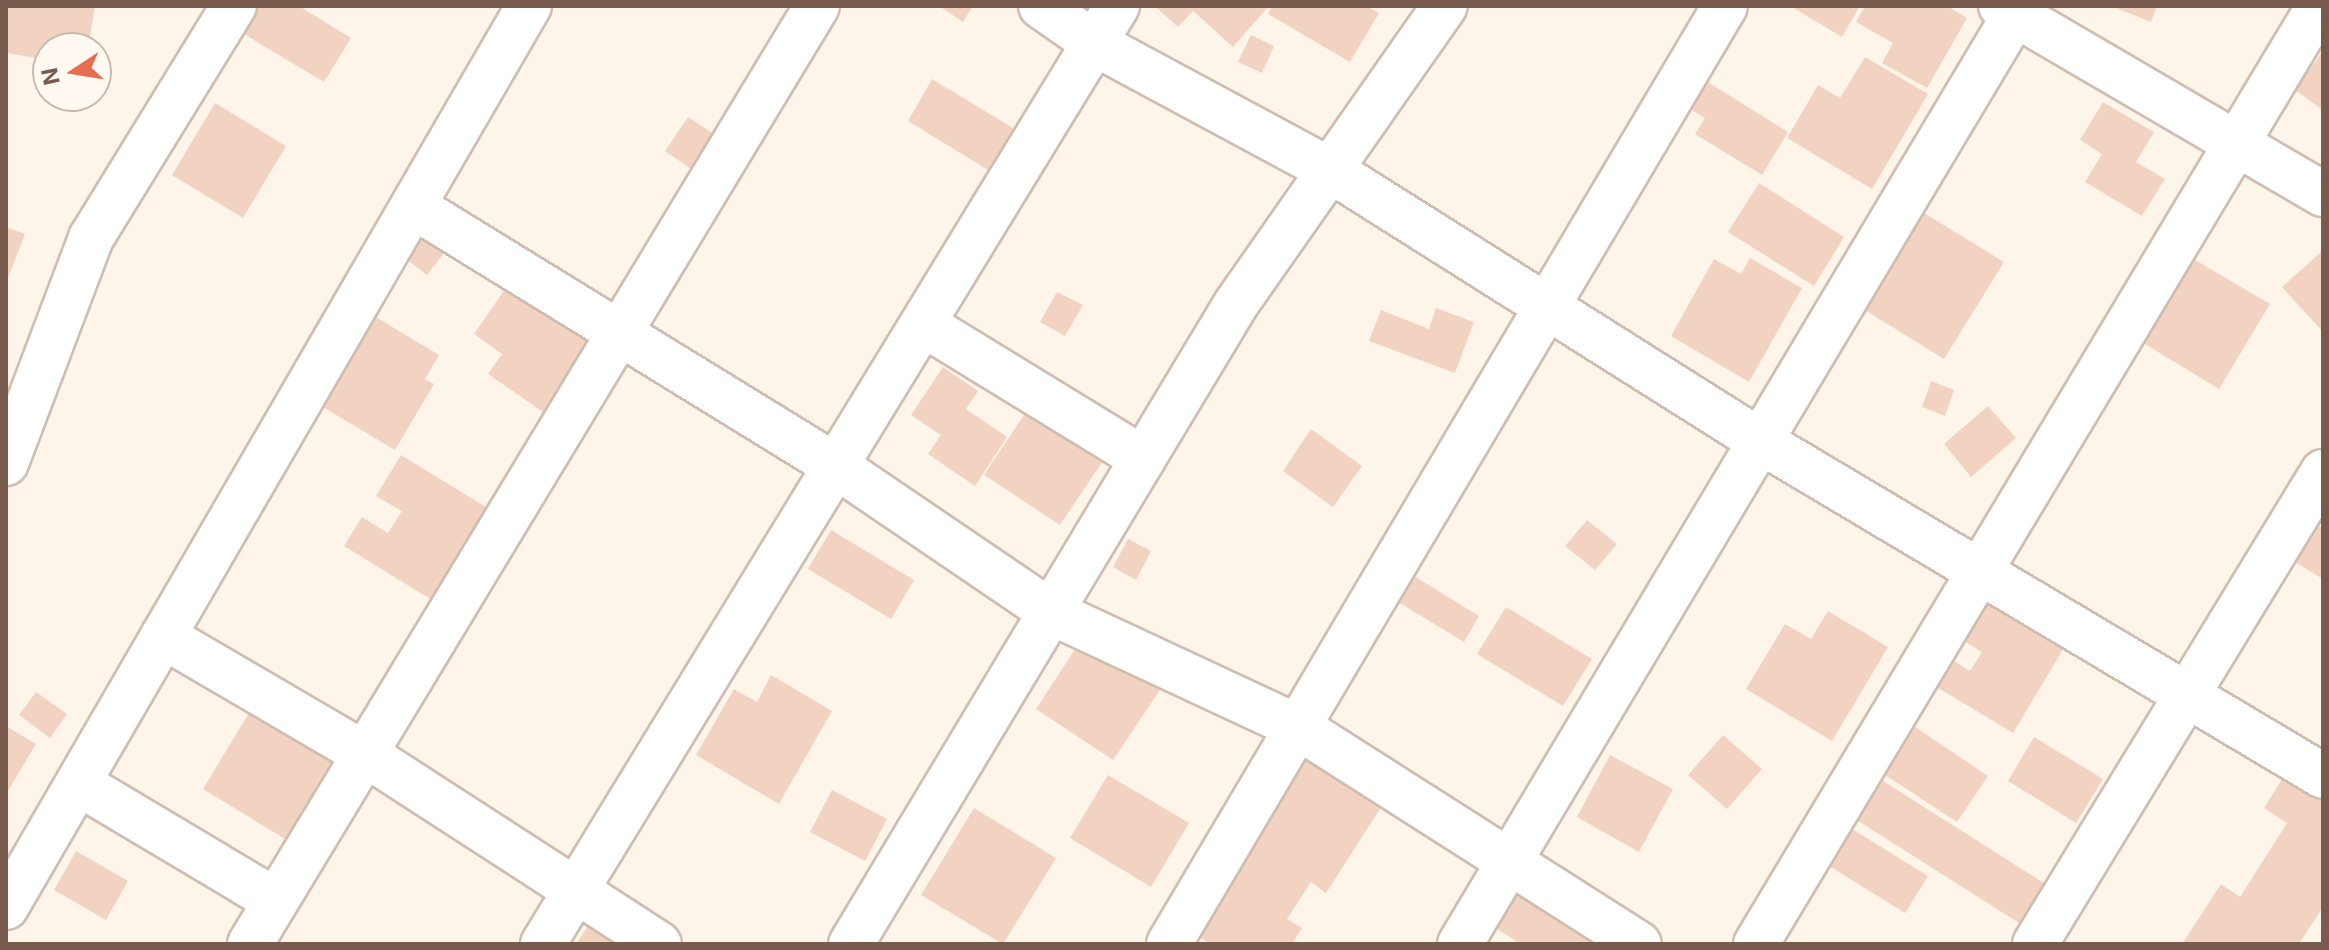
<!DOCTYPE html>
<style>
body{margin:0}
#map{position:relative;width:2329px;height:950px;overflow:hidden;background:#fdf5ea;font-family:Inter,sans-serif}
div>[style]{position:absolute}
.building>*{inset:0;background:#f2d3c1}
.roads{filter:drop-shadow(2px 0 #cfbdaf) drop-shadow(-2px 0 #cfbdaf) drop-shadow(0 2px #cfbdaf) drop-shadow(0 -2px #cfbdaf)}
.minor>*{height:44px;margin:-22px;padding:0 22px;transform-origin:22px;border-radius:22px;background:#fff}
span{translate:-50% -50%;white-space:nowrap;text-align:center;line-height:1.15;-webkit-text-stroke:6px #fff9f1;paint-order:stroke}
.frame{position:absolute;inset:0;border:8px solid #785b4c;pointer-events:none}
.north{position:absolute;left:32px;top:32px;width:80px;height:80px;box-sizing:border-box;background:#fff9f1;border:2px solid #c9baaf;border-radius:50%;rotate:258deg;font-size:22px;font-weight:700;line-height:32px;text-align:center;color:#785b4c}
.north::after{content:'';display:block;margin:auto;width:28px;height:36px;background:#e66d50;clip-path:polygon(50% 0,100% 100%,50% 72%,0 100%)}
</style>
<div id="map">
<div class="building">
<i style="clip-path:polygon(6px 6px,95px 6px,88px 48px,48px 48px,48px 60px,6px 53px)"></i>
<i style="clip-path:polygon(257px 6px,299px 6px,351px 38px,324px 82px,242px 33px)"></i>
<i style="clip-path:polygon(939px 6px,973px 6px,963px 22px)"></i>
<i style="clip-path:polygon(1155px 6px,1269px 6px,1233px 47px,1193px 11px,1178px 27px)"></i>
<i style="clip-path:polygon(1272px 6px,1366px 6px,1379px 13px,1350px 62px,1268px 14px)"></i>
<i style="clip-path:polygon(1790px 6px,1860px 6px,1842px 37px)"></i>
<i style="clip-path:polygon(1865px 6px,1947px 6px,1967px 18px,1927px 88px,1882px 63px,1893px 43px,1856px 22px)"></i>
<i style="clip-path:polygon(2111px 6px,2157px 6px,2151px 22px)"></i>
<i style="clip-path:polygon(1251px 35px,1274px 46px,1262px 73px,1238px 62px)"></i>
<i style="clip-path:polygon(2323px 51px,2323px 110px,2295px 90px)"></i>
<i style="clip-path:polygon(1865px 57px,1928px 94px,1872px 189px,1787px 138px,1818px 85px,1840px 98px)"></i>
<i style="clip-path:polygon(1698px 76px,1788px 132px,1762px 175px,1695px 134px,1705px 118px,1681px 104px)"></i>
<i style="clip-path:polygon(932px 79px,1018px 131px,993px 173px,908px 121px)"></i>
<i style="clip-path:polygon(2103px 102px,2154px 132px,2136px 162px,2165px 179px,2142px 216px,2085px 182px,2102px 154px,2080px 140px)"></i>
<i style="clip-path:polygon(215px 103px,286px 146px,243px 218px,172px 175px)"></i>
<i style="clip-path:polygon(688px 117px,717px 136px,694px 171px,665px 151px)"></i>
<i style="clip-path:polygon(1759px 183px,1844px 237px,1814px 286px,1728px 232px)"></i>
<i style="clip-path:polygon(1916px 208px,2004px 262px,1944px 359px,1857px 305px)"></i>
<i style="clip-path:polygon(436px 211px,461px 232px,427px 275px,401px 255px)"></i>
<i style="clip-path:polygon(6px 227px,25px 234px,6px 283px)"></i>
<i style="clip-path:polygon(2321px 252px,2323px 254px,2323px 332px,2282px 287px)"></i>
<i style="clip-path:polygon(2190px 257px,2270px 304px,2219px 389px,2140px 341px)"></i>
<i style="clip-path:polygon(1750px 258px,1802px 288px,1749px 382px,1671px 336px,1714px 259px,1741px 274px)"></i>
<i style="clip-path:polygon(512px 279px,594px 337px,543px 412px,488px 374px,502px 354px,474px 334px)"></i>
<i style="clip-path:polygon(1057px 292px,1083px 305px,1065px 336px,1040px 322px)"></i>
<i style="clip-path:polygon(1436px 308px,1474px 322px,1455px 373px,1369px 341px,1381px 310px,1429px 329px)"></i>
<i style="clip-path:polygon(369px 313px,439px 355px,425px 379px,434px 384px,395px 450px,316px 403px)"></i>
<i style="clip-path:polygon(943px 367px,978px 391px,966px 409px,1007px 437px,975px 486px,928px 454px,941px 435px,911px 415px)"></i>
<i style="clip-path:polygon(1931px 381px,1954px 390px,1945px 416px,1922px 407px)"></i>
<i style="clip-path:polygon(1045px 383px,1121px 434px,1060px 525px,984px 475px)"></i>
<i style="clip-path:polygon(1988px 406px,2016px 438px,1971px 477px,1944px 444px)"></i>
<i style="clip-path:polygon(1311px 429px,1362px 466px,1333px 507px,1283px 471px)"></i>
<i style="clip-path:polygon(401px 455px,489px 509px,432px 600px,344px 546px,362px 517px,388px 533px,402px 511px,376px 496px)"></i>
<i style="clip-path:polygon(1587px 520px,1617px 544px,1595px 570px,1565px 546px)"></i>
<i style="clip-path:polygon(2315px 524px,2323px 529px,2323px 579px,2293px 561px)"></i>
<i style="clip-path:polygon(831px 530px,914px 580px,891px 619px,808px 569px)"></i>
<i style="clip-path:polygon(1128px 539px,1151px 551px,1136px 580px,1113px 567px)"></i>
<i style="clip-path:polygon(1409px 573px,1479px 616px,1464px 642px,1393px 599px)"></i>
<i style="clip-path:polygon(1986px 585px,2071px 636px,2013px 733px,1925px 680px,1942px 653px,1970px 671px,1982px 652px,1956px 636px)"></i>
<i style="clip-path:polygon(1506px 607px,1592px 659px,1563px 706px,1477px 654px)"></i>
<i style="clip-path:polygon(1828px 611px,1888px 647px,1832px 741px,1746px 689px,1785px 624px,1811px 639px)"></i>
<i style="clip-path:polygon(1096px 617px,1174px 669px,1113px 760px,1036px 709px)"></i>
<i style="clip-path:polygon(771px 675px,832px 711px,779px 804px,696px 755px,734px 689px,757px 702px)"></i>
<i style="clip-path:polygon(264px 688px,346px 737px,285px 839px,203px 789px)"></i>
<i style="clip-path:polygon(36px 692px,67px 714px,50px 738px,19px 715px)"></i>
<i style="clip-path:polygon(1911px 724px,1988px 776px,1957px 822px,1879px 771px)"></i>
<i style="clip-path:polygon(6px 726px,36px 744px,6px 794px)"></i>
<i style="clip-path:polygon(1723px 735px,1762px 769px,1727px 809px,1688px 775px)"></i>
<i style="clip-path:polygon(2034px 737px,2103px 779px,2076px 823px,2008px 781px)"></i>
<i style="clip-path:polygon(1307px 739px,1391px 792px,1326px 893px,1311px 882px,1287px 919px,1302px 928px,1292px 944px,1210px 944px,1187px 929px)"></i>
<i style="clip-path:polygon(1610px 755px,1673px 789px,1639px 852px,1577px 817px)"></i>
<i style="clip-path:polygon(2294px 760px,2323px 778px,2323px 907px,2299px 944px,2182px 944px,2221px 884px,2240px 897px,2287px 823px,2264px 808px)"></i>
<i style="clip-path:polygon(1108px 775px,1189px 823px,1151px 887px,1070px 838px)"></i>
<i style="clip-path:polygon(1877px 777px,2044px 883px,2019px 923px,1852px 817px)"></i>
<i style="clip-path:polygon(832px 790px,887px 819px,865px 861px,810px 832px)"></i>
<i style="clip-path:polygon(974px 808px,1056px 858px,1003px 944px,921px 895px)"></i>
<i style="clip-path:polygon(1844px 824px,1928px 876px,1905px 913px,1821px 861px)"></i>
<i style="clip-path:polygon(76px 851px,128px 881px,106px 920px,54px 890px)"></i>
<i style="clip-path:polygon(1517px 867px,1604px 920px,1589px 944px,1521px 944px,1484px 921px)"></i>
<i style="clip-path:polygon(608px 896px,678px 944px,576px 944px)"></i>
</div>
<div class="roads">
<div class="minor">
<i style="left:1041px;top:6px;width:65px;rotate:34.9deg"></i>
<i style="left:1094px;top:43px;width:274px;rotate:28.3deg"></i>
<i style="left:1335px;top:173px;width:502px;rotate:32.24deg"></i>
<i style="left:1760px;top:441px;width:655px;rotate:30.75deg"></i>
<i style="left:2001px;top:6px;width:373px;rotate:30.3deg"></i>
<i style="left:413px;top:206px;width:497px;rotate:31.6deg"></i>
<i style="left:836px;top:466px;width:260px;rotate:34.2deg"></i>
<i style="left:1051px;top:612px;width:272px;rotate:25deg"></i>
<i style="left:1298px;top:727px;width:404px;rotate:32.5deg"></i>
<i style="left:923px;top:324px;width:258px;rotate:31.5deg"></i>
<i style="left:6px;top:463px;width:241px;rotate:-69.3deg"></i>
<i style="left:91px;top:238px;width:273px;rotate:-58.4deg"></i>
<i style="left:163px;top:636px;width:234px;rotate:30.3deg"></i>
<i style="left:365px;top:754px;width:350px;rotate:32.9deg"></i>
<i style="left:78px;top:783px;width:230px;rotate:30.8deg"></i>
<i style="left:6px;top:907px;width:1042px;rotate:-59.87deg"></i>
<i style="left:250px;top:944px;width:1096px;rotate:-58.85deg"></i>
<i style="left:543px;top:944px;width:1100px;rotate:-58.54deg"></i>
<i style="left:851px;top:944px;width:747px;rotate:-58.97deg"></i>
<i style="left:1236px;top:304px;width:364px;rotate:-55deg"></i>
<i style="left:1169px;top:944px;width:1090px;rotate:-59.34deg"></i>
<i style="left:1460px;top:944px;width:1092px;rotate:-59.16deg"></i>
<i style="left:1756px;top:944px;width:1094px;rotate:-59.03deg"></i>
<i style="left:2035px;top:944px;width:553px;rotate:-58.61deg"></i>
</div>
</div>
<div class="frame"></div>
<div class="north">N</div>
</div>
